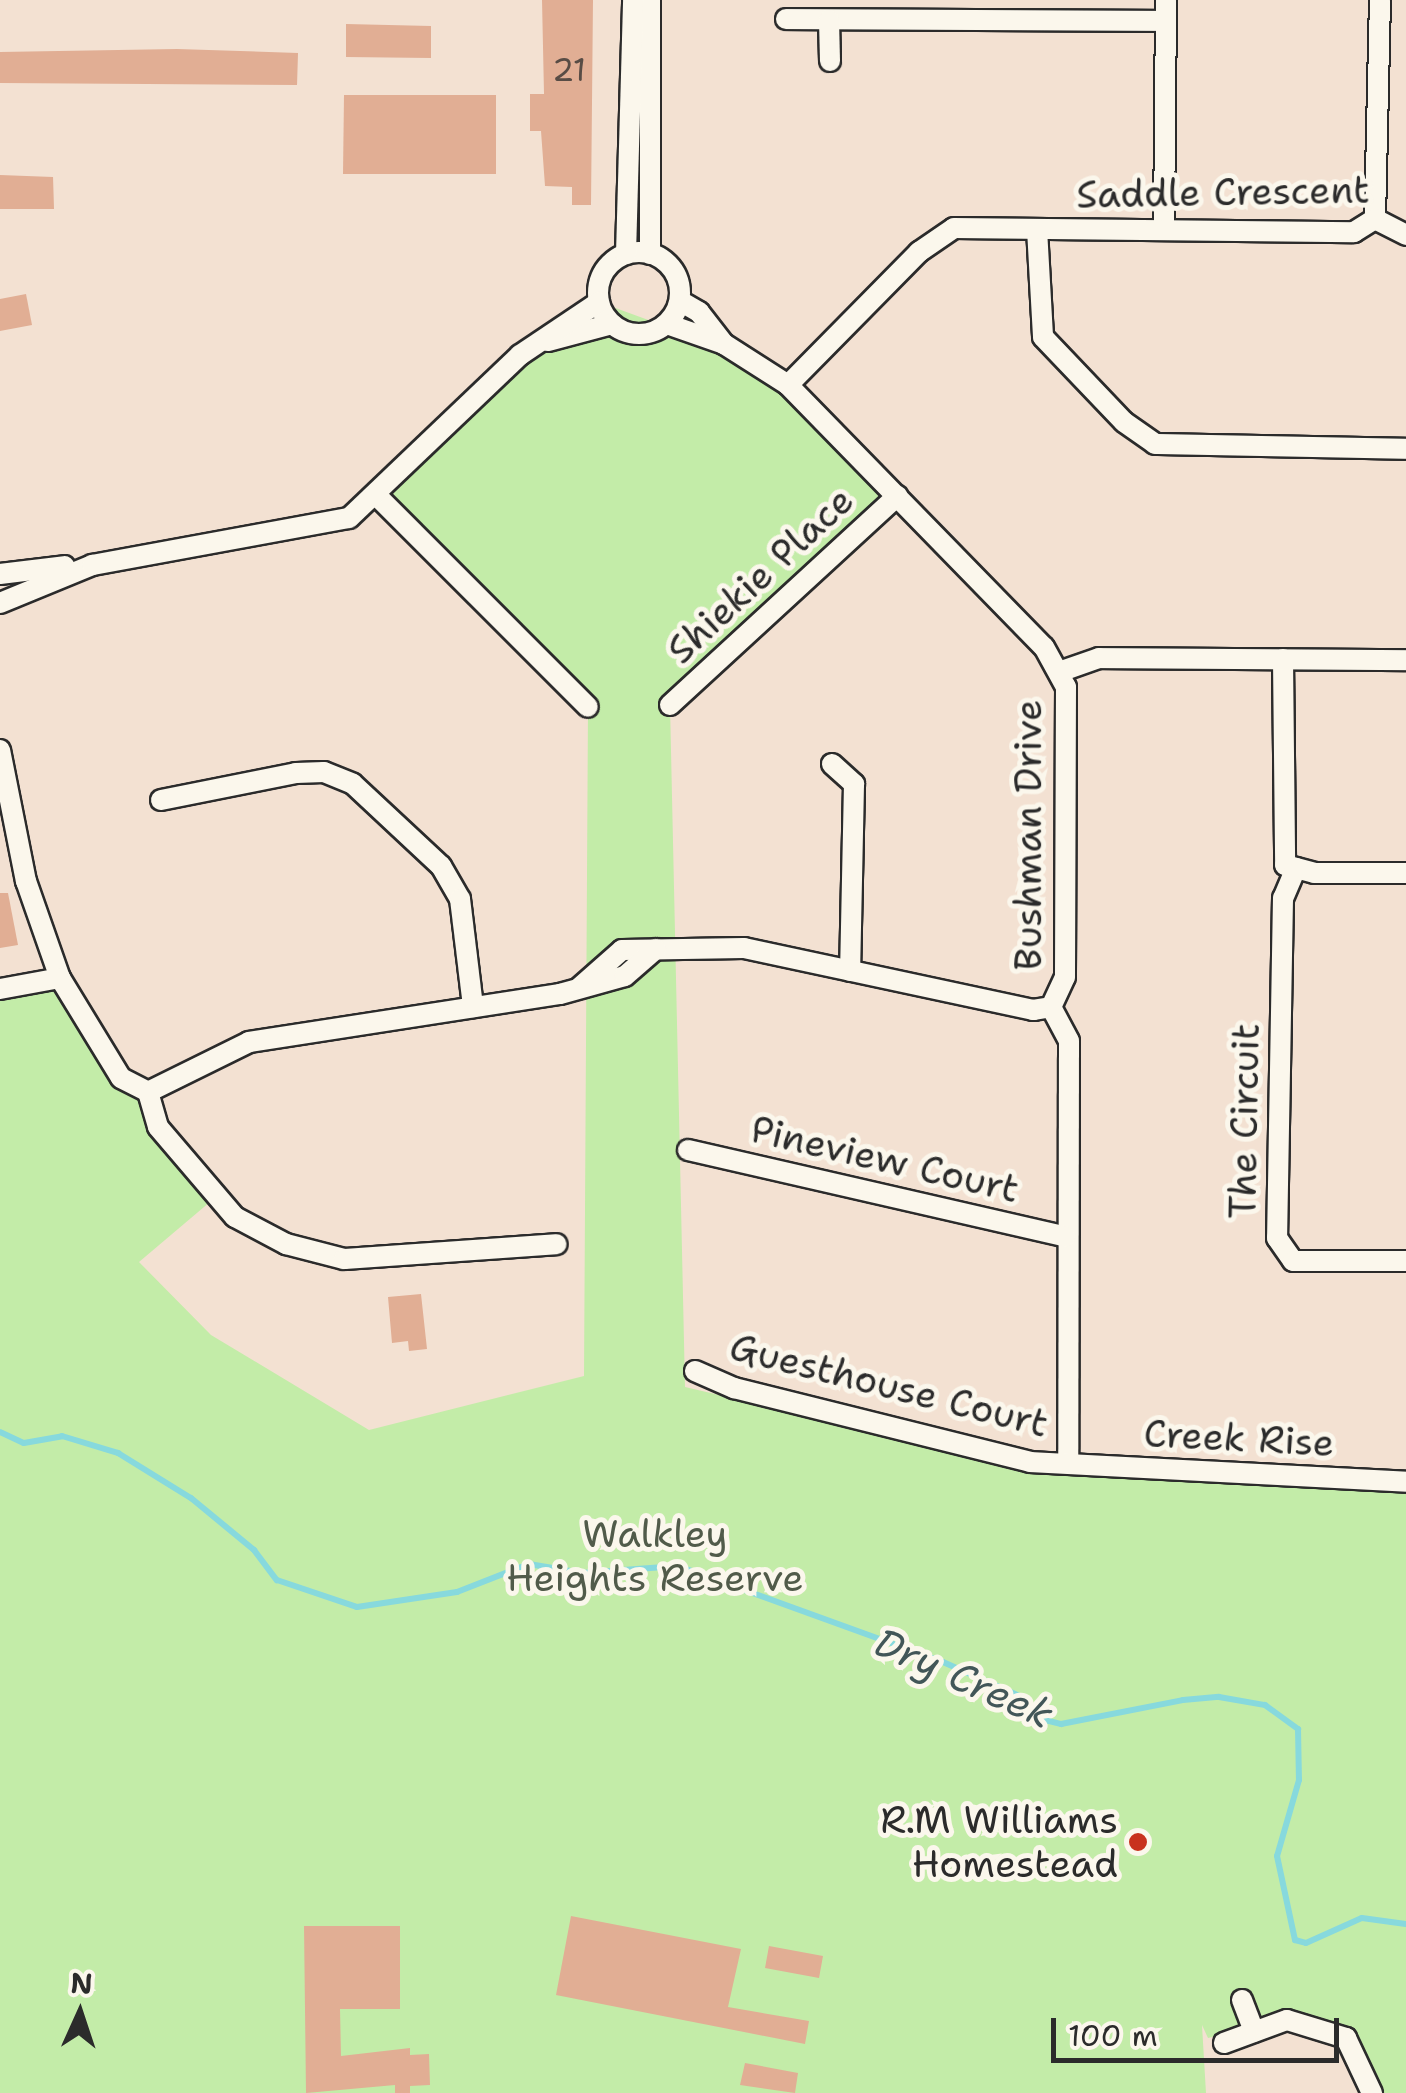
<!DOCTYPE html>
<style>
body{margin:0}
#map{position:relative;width:1406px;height:2093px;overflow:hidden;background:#f3e1d2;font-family:"Shantell Sans",sans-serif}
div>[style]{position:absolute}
.green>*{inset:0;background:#c3eca8}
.stream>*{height:6px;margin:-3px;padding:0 3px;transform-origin:3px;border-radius:3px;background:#87d9dd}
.building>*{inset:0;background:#e1ae94}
.roads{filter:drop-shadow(2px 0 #2b2b2b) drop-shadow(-2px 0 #2b2b2b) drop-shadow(0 2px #2b2b2b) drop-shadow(0 -2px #2b2b2b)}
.street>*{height:20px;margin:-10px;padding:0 10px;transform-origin:10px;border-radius:10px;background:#fbf7ec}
.street>.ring{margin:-10px;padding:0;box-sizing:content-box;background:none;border:20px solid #fbf7ec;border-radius:50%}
.dots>*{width:28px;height:28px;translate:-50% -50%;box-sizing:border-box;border:5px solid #fbf7ec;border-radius:50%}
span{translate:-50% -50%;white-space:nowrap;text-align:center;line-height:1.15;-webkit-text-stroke:10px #fbf7ec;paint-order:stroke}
.number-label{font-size:32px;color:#584c45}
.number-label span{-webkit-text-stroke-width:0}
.street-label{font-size:38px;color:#2b2b2b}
.park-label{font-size:38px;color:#515b4a}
.poi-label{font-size:38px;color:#2b2b2b}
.right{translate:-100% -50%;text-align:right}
.water-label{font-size:40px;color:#425658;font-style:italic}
.north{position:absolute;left:30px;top:1963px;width:100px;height:100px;-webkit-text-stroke:8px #fbf7ec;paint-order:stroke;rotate:3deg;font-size:28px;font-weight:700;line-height:40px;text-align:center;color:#2b2b2b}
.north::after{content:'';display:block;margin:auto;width:35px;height:45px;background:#2b2b2b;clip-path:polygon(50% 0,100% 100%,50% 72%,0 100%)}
.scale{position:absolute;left:1051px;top:2018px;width:288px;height:45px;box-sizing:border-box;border:5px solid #2b2b2b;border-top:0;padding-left:12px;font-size:30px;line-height:35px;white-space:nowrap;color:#2b2b2b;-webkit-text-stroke:8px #fbf7ec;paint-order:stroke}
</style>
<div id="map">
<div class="green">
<i style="clip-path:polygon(599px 302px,673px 329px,788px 385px,897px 496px,670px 705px,685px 1387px,1033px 1468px,1406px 1485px,1406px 2093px,1372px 2093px,1346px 2038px,1287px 2020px,1208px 2038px,1202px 2025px,1206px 2093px,0 2093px,0 989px,60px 978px,217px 1196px,139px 1262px,211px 1335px,369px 1430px,584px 1376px,588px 707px,370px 504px,533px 347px)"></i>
</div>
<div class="stream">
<i style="left:0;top:1432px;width:26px;rotate:25deg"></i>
<i style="left:24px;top:1443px;width:39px;rotate:-10deg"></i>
<i style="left:62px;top:1436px;width:59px;rotate:16.9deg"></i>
<i style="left:118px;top:1453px;width:86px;rotate:31.7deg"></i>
<i style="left:191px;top:1498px;width:82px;rotate:39.5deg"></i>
<i style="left:254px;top:1550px;width:38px;rotate:53deg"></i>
<i style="left:277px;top:1580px;width:84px;rotate:18.6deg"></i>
<i style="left:357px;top:1607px;width:101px;rotate:-8.5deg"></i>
<i style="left:457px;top:1592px;width:77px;rotate:-21.3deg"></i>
<i style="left:529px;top:1564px;width:54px;rotate:9.6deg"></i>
<i style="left:582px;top:1573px;width:96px;rotate:-4.2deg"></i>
<i style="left:678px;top:1566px;width:282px;rotate:19.9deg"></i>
<i style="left:943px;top:1662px;width:91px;rotate:24deg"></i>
<i style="left:1026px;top:1699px;width:25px;rotate:53deg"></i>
<i style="left:1041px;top:1719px;width:21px;rotate:14deg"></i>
<i style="left:1061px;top:1724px;width:124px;rotate:-11.1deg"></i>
<i style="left:1183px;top:1700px;width:36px;rotate:-5deg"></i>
<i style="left:1219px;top:1697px;width:47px;rotate:9.9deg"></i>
<i style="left:1265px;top:1705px;width:41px;rotate:36deg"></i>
<i style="left:1298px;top:1729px;width:51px;rotate:88.9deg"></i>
<i style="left:1299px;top:1780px;width:79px;rotate:106.1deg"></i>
<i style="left:1277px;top:1856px;width:86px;rotate:77.9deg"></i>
<i style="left:1295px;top:1940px;width:11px;rotate:15deg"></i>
<i style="left:1306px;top:1943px;width:61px;rotate:-24.1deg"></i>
<i style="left:1362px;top:1918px;width:44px;rotate:7.8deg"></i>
</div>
<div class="building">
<i style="clip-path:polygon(542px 0,593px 0,591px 205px,572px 205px,572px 187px,545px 186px,541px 131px,530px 131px,530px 94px,544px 94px)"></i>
<i style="clip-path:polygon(346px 24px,431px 26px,431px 58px,346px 57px)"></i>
<i style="clip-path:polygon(177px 49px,298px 53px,297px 85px,0 83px,0 52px)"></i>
<i style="clip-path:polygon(344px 95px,496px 95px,496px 174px,343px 174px)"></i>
<i style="clip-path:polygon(0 175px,53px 177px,54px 209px,0 209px)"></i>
<i style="clip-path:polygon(26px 294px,32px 325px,0 331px,0 299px)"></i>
<i style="clip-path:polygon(0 893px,8px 893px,18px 945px,0 948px)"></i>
<i style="clip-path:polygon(421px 1294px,427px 1349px,409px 1351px,408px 1341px,392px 1343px,388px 1297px)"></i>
<i style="clip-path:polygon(571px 1916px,741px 1949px,728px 2007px,809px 2021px,805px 2044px,556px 1995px)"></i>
<i style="clip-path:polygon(304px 1926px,400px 1926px,400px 2009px,340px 2009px,341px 2056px,410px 2048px,410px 2055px,429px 2054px,430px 2085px,410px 2086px,410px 2093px,395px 2093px,395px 2085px,306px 2093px)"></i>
<i style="clip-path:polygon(769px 1946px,823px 1956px,819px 1978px,765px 1968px)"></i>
<i style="clip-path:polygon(745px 2063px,798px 2073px,795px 2093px,740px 2085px)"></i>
</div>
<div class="roads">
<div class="street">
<i style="left:650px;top:0;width:254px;rotate:90deg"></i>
<i style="left:786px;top:19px;width:380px;rotate:0.3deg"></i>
<i style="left:829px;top:20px;width:41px;rotate:88.6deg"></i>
<i style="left:1375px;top:219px;width:219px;rotate:-88.7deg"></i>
<i style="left:1037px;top:229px;width:108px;rotate:86.8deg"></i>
<i style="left:1043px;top:337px;width:117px;rotate:46.4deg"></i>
<i style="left:1124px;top:422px;width:38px;rotate:35deg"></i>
<i style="left:1155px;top:444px;width:251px;rotate:1.1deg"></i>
<i style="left:1164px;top:230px;width:230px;rotate:-89.5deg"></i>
<i class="ring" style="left:598px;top:252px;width:62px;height:62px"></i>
<i style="left:626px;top:254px;width:254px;rotate:-88.4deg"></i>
<i style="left:680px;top:301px;width:22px;rotate:30deg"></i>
<i style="left:699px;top:312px;width:41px;rotate:52deg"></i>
<i style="left:667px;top:324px;width:60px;rotate:19.3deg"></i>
<i style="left:724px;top:344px;width:76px;rotate:32.6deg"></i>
<i style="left:788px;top:385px;width:366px;rotate:45.7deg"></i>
<i style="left:1044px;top:647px;width:46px;rotate:61.2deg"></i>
<i style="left:1066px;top:687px;width:290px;rotate:90.2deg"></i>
<i style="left:1065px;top:977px;width:33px;rotate:115deg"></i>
<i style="left:1051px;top:1007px;width:38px;rotate:62deg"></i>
<i style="left:1069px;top:1041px;width:422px;rotate:90.1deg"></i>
<i style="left:548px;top:341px;width:66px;rotate:-14.9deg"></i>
<i style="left:788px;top:385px;width:187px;rotate:-45.4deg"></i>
<i style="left:919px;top:252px;width:42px;rotate:-34.4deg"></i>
<i style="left:954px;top:228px;width:400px;rotate:0.6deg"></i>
<i style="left:1354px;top:232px;width:25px;rotate:-32deg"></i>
<i style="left:1375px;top:219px;width:35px;rotate:27deg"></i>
<i style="left:377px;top:496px;width:298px;rotate:45deg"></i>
<i style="left:0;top:574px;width:65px;rotate:-7deg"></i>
<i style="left:0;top:603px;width:100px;rotate:-22.4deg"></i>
<i style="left:92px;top:565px;width:261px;rotate:-10.4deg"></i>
<i style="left:349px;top:518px;width:236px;rotate:-43.6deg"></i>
<i style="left:520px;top:355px;width:95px;rotate:-33.9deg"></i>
<i style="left:1283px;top:659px;width:206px;rotate:89.4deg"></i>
<i style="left:1285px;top:865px;width:30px;rotate:15deg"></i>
<i style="left:1314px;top:873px;width:92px"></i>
<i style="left:1059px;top:672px;width:42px;rotate:-19.3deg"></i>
<i style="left:1099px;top:658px;width:307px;rotate:0.4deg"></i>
<i style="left:670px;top:705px;width:309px;rotate:-42.6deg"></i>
<i style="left:0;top:750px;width:134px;rotate:78.8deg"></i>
<i style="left:26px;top:881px;width:103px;rotate:70.7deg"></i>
<i style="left:60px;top:978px;width:117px;rotate:58.6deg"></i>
<i style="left:121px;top:1078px;width:30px;rotate:27deg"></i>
<i style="left:148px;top:1092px;width:36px;rotate:74deg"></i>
<i style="left:158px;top:1127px;width:118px;rotate:49.5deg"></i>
<i style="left:235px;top:1217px;width:58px;rotate:27.9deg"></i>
<i style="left:286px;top:1244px;width:60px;rotate:14.5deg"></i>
<i style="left:344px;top:1259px;width:213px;rotate:-4deg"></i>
<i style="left:832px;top:764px;width:30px;rotate:42deg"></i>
<i style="left:854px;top:784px;width:187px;rotate:91.2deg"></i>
<i style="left:161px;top:800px;width:138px;rotate:-11.3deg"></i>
<i style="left:296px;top:773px;width:28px;rotate:-2deg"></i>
<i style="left:324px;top:772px;width:31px;rotate:22deg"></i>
<i style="left:353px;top:784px;width:120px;rotate:43deg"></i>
<i style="left:441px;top:866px;width:38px;rotate:60deg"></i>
<i style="left:460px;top:899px;width:109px;rotate:83.1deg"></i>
<i style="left:1296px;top:868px;width:33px;rotate:113deg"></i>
<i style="left:1283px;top:898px;width:340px;rotate:91deg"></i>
<i style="left:1277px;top:1238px;width:28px;rotate:55deg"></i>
<i style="left:1293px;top:1261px;width:113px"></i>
<i style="left:580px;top:987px;width:56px;rotate:-41.4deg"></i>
<i style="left:622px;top:950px;width:122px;rotate:-0.9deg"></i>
<i style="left:744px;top:948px;width:296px;rotate:12.1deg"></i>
<i style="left:1033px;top:1010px;width:18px;rotate:-9deg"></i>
<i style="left:0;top:989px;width:61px;rotate:-10.4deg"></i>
<i style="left:148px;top:1092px;width:113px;rotate:-26.3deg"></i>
<i style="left:249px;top:1042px;width:315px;rotate:-8.8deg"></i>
<i style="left:560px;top:994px;width:67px;rotate:-15.5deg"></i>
<i style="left:625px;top:976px;width:41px;rotate:-41.1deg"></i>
<i style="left:688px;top:1150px;width:387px;rotate:12.9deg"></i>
<i style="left:695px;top:1371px;width:43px;rotate:23.6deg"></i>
<i style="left:734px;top:1388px;width:305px;rotate:14deg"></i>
<i style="left:1030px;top:1462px;width:377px;rotate:3deg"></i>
<i style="left:1242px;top:2000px;width:34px;rotate:69deg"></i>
<i style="left:1224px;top:2043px;width:67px;rotate:-20.1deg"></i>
<i style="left:1287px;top:2020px;width:62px;rotate:17deg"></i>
<i style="left:1346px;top:2038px;width:61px;rotate:64.7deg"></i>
</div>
</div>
<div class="dots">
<i style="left:1138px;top:1842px;background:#c8321e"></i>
</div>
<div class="number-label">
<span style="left:569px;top:70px">21</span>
</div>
<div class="street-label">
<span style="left:1223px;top:192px;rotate:-1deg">Saddle Crescent</span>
<span style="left:760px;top:575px;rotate:-43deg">Shiekie Place</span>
<span style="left:1028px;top:835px;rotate:-90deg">Bushman Drive</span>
<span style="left:1244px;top:1121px;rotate:-89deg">The Circuit</span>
<span style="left:885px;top:1159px;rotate:13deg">Pineview Court</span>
<span style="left:889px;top:1385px;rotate:14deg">Guesthouse Court</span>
<span style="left:1239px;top:1438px;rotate:3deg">Creek Rise</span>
</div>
<div class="park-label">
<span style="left:655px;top:1556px">Walkley<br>Heights Reserve</span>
</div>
<div class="poi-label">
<span class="right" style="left:1118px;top:1842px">R.M Williams<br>Homestead</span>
</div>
<div class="water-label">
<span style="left:964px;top:1678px;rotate:24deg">Dry Creek</span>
</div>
<div class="north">N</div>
<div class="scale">100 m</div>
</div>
